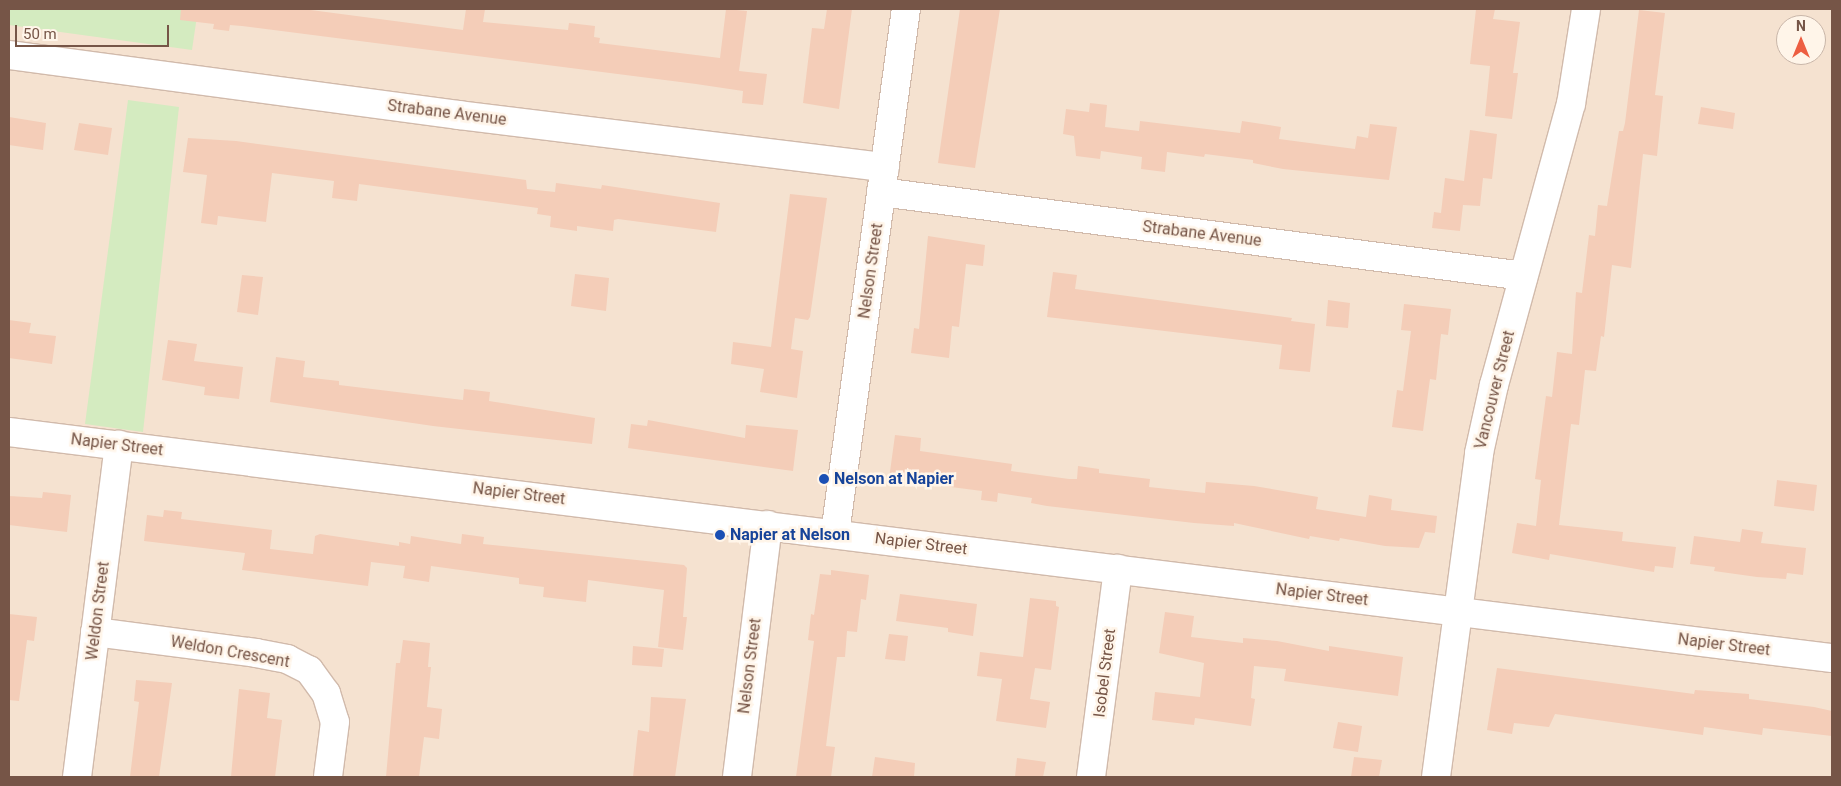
<!DOCTYPE html>
<style>
body{margin:0}
#map{position:relative;width:1841px;height:786px;overflow:hidden;background:#fdf1e2;font-family:Roboto,sans-serif}
div>[style]{position:absolute}
.residential>*{inset:0;background:#f5e2d0}
.green>*{inset:0;background:#d4ebc0}
.building>*{inset:0;background:#f4cdb8}
.roads{filter:drop-shadow(1px 0 #d1baab) drop-shadow(-1px 0 #d1baab) drop-shadow(0 1px #d1baab) drop-shadow(0 -1px #d1baab)}
.minor>*{height:28px;margin:-14px;padding:0 14px;transform-origin:14px;border-radius:14px;background:#fff}
.dots>*{width:14px;height:14px;translate:-50% -50%;box-sizing:border-box;border:2px solid #fff5e9;border-radius:50%}
span{translate:-50% -50%;white-space:nowrap;text-align:center;line-height:1.15;-webkit-text-stroke:5px #fff5e9;paint-order:stroke}
.street-label{font-size:16px;color:#765547}
.transit-label{font-size:16px;color:#164399;font-weight:700}
.left{translate:0 -50%;text-align:left}
.frame{position:absolute;inset:0;border:10px solid #765547;pointer-events:none}
.north{position:absolute;left:1776px;top:15px;width:50px;height:50px;box-sizing:border-box;background:#fff5e9;border:1px solid #c8b5a8;border-radius:50%;rotate:0deg;font-size:14px;font-weight:700;line-height:20px;text-align:center;color:#765547}
.north::after{content:'';display:block;margin:auto;width:18px;height:22px;background:#ed5e41;clip-path:polygon(50% 0,100% 100%,50% 72%,0 100%)}
.scale{position:absolute;left:15px;top:25px;width:154px;height:22px;box-sizing:border-box;border:2px solid #765547;border-top:0;padding-left:6px;font-size:15px;line-height:18px;white-space:nowrap;color:#765547;-webkit-text-stroke:4px #fff5e9;paint-order:stroke}
</style>
<div id="map">
<div class="residential">
<i style="clip-path:polygon(evenodd,9px 9px,1832px 9px,1832px 777px,9px 777px,9px 9px,1786px 25px,1816px 25px,1816px 55px,1786px 55px,1786px 25px)"></i>
</div>
<div class="green">
<i style="clip-path:polygon(9px 9px,198px 9px,192px 50px,9px 25px)"></i>
<i style="clip-path:polygon(128px 100px,179px 107px,143px 432px,85px 424px)"></i>
</div>
<div class="building">
<i style="clip-path:polygon(181px 9px,303px 9px,463px 30px,466px 9px,485px 9px,483px 22px,568px 30px,569px 23px,595px 26px,594px 37px,600px 38px,599px 43px,720px 58px,726px 9px,747px 11px,739px 71px,767px 74px,763px 105px,742px 103px,743px 91px,696px 84px,242px 26px,230px 25px,229px 31px,213px 29px,214px 24px,180px 20px)"></i>
<i style="clip-path:polygon(827px 9px,852px 9px,839px 109px,803px 103px,812px 28px,824px 29px)"></i>
<i style="clip-path:polygon(960px 9px,1000px 9px,975px 168px,938px 163px)"></i>
<i style="clip-path:polygon(1476px 9px,1495px 9px,1493px 19px,1520px 22px,1513px 73px,1518px 73px,1512px 119px,1485px 116px,1490px 66px,1470px 64px)"></i>
<i style="clip-path:polygon(1639px 10px,1665px 13px,1655px 95px,1663px 96px,1657px 156px,1643px 154px,1631px 268px,1612px 265px,1604px 337px,1601px 336px,1596px 371px,1585px 370px,1579px 425px,1571px 424px,1559px 525px,1623px 532px,1622px 541px,1676px 547px,1673px 568px,1655px 566px,1654px 572px,1550px 554px,1549px 560px,1512px 553px,1517px 523px,1536px 526px,1541px 480px,1535px 479px,1546px 396px,1552px 397px,1557px 352px,1572px 354px,1576px 292px,1582px 293px,1589px 235px,1595px 236px,1598px 205px,1607px 206px,1619px 131px,1623px 131px,1625px 123px)"></i>
<i style="clip-path:polygon(1090px 103px,1107px 105px,1105px 127px,1139px 131px,1140px 121px,1240px 133px,1242px 121px,1281px 127px,1279px 139px,1355px 149px,1357px 136px,1368px 138px,1370px 124px,1397px 127px,1389px 180px,1283px 169px,1253px 163px,1253px 160px,1205px 154px,1204px 157px,1167px 152px,1165px 172px,1141px 169px,1142px 157px,1101px 151px,1100px 159px,1076px 156px,1074px 136px,1063px 134px,1066px 109px,1089px 112px)"></i>
<i style="clip-path:polygon(1701px 107px,1735px 113px,1733px 129px,1698px 124px)"></i>
<i style="clip-path:polygon(9px 117px,46px 123px,43px 150px,9px 145px)"></i>
<i style="clip-path:polygon(79px 123px,112px 128px,108px 155px,74px 150px)"></i>
<i style="clip-path:polygon(1470px 130px,1497px 134px,1492px 179px,1483px 178px,1480px 206px,1463px 205px,1460px 231px,1432px 228px,1434px 212px,1441px 213px,1445px 178px,1464px 181px)"></i>
<i style="clip-path:polygon(188px 138px,236px 141px,526px 180px,527px 189px,555px 192px,556px 183px,601px 189px,602px 185px,720px 203px,716px 232px,618px 219px,614px 220px,613px 231px,577px 226px,577px 231px,550px 227px,551px 216px,537px 214px,538px 208px,359px 184px,357px 201px,332px 198px,334px 181px,272px 173px,266px 222px,218px 216px,217px 225px,201px 223px,207px 175px,183px 172px)"></i>
<i style="clip-path:polygon(790px 194px,827px 198px,810px 317px,808px 320px,795px 318px,791px 349px,803px 351px,797px 398px,760px 392px,764px 369px,731px 364px,733px 342px,771px 347px)"></i>
<i style="clip-path:polygon(928px 236px,985px 245px,983px 266px,966px 264px,959px 327px,952px 326px,949px 358px,911px 353px,914px 328px,919px 329px)"></i>
<i style="clip-path:polygon(1053px 272px,1077px 275px,1075px 289px,1292px 318px,1291px 321px,1315px 324px,1310px 372px,1279px 369px,1282px 345px,1047px 317px)"></i>
<i style="clip-path:polygon(575px 274px,609px 278px,606px 311px,571px 306px)"></i>
<i style="clip-path:polygon(242px 275px,263px 277px,258px 315px,237px 312px)"></i>
<i style="clip-path:polygon(1328px 300px,1350px 303px,1348px 328px,1326px 326px)"></i>
<i style="clip-path:polygon(1404px 304px,1451px 309px,1448px 335px,1441px 334px,1436px 380px,1430px 379px,1423px 431px,1392px 427px,1397px 390px,1403px 391px,1411px 331px,1401px 330px)"></i>
<i style="clip-path:polygon(9px 320px,31px 323px,29px 333px,56px 336px,52px 364px,9px 358px)"></i>
<i style="clip-path:polygon(168px 340px,197px 344px,194px 361px,243px 367px,239px 399px,204px 395px,205px 387px,162px 380px)"></i>
<i style="clip-path:polygon(276px 357px,305px 361px,303px 377px,339px 381px,339px 385px,463px 400px,464px 389px,490px 392px,489px 401px,595px 418px,592px 444px,433px 426px,270px 402px)"></i>
<i style="clip-path:polygon(648px 420px,745px 438px,746px 425px,798px 430px,793px 471px,628px 448px,631px 424px,647px 426px)"></i>
<i style="clip-path:polygon(895px 435px,921px 438px,920px 451px,1012px 464px,1011px 471px,1069px 479px,1077px 479px,1078px 466px,1099px 469px,1099px 473px,1150px 479px,1149px 487px,1205px 493px,1206px 482px,1254px 486px,1318px 497px,1316px 509px,1366px 517px,1369px 495px,1392px 499px,1391px 510px,1437px 516px,1435px 533px,1425px 532px,1419px 548px,1385px 546px,1340px 538px,1339px 541px,1310px 536px,1309px 539px,1234px 523px,1234px 526px,1194px 523px,1047px 506px,1031px 503px,1032px 498px,998px 493px,997px 502px,981px 500px,982px 491px,889px 479px)"></i>
<i style="clip-path:polygon(1777px 480px,1817px 485px,1814px 511px,1774px 506px)"></i>
<i style="clip-path:polygon(43px 492px,71px 495px,67px 532px,9px 525px,9px 496px,42px 498px)"></i>
<i style="clip-path:polygon(164px 510px,182px 512px,181px 519px,272px 530px,270px 549px,313px 554px,315px 536px,320px 534px,399px 546px,399px 542px,410px 544px,411px 536px,461px 544px,462px 534px,484px 537px,483px 544px,684px 565px,687px 568px,683px 617px,687px 617px,683px 650px,658px 647px,664px 590px,588px 580px,586px 602px,543px 597px,544px 587px,519px 584px,519px 578px,431px 566px,429px 582px,403px 578px,405px 566px,371px 562px,368px 586px,242px 570px,245px 553px,144px 541px,147px 515px,163px 517px)"></i>
<i style="clip-path:polygon(1742px 529px,1763px 532px,1761px 543px,1806px 548px,1803px 575px,1787px 573px,1786px 579px,1757px 577px,1714px 571px,1715px 567px,1690px 564px,1694px 536px,1740px 542px)"></i>
<i style="clip-path:polygon(831px 570px,869px 575px,866px 600px,861px 599px,857px 632px,847px 631px,845px 657px,837px 657px,826px 746px,835px 747px,831px 777px,796px 777px,814px 641px,808px 640px,811px 614px,814px 615px,820px 574px,831px 575px)"></i>
<i style="clip-path:polygon(900px 594px,977px 604px,973px 636px,948px 632px,948px 628px,896px 621px)"></i>
<i style="clip-path:polygon(1030px 598px,1056px 601px,1056px 606px,1059px 607px,1051px 670px,1035px 668px,1030px 699px,1050px 702px,1046px 728px,996px 721px,1002px 679px,977px 676px,980px 652px,1023px 657px)"></i>
<i style="clip-path:polygon(1165px 612px,1194px 616px,1191px 637px,1243px 643px,1243px 638px,1277px 641px,1329px 651px,1329px 646px,1403px 657px,1398px 696px,1284px 681px,1286px 669px,1254px 666px,1251px 698px,1255px 699px,1251px 726px,1195px 718px,1194px 725px,1152px 720px,1155px 692px,1200px 697px,1204px 663px,1159px 653px)"></i>
<i style="clip-path:polygon(9px 614px,37px 617px,34px 641px,27px 640px,19px 701px,9px 700px)"></i>
<i style="clip-path:polygon(889px 634px,908px 636px,905px 661px,885px 659px)"></i>
<i style="clip-path:polygon(403px 640px,430px 643px,428px 667px,431px 667px,427px 707px,442px 709px,439px 739px,424px 737px,419px 777px,386px 777px,396px 663px,400px 663px)"></i>
<i style="clip-path:polygon(633px 646px,664px 649px,662px 667px,632px 665px)"></i>
<i style="clip-path:polygon(1497px 668px,1694px 694px,1695px 690px,1749px 694px,1749px 699px,1814px 707px,1832px 711px,1832px 736px,1763px 728px,1762px 735px,1704px 727px,1703px 735px,1555px 714px,1549px 727px,1514px 723px,1512px 734px,1487px 730px)"></i>
<i style="clip-path:polygon(136px 680px,172px 683px,159px 777px,130px 777px,139px 702px,134px 701px)"></i>
<i style="clip-path:polygon(239px 689px,270px 693px,267px 718px,282px 720px,275px 777px,231px 777px)"></i>
<i style="clip-path:polygon(651px 697px,686px 699px,675px 777px,633px 777px,638px 730px,649px 732px)"></i>
<i style="clip-path:polygon(1338px 722px,1362px 726px,1358px 752px,1333px 748px)"></i>
<i style="clip-path:polygon(875px 757px,915px 763px,914px 777px,872px 777px)"></i>
<i style="clip-path:polygon(1354px 757px,1382px 760px,1379px 777px,1351px 777px)"></i>
<i style="clip-path:polygon(1017px 758px,1046px 762px,1043px 777px,1015px 777px)"></i>
</div>
<div class="roads">
<div class="minor">
<i style="left:9px;top:55px;width:454px;rotate:7.6deg"></i>
<i style="left:459px;top:115px;width:429px;rotate:7deg"></i>
<i style="left:881px;top:192px;width:648px;rotate:7.44deg"></i>
<i style="left:9px;top:432px;width:1837px;rotate:7.07deg"></i>
<i style="left:835px;top:534px;width:530px;rotate:-82.3deg"></i>
<i style="left:95px;top:632px;width:162px;rotate:7.4deg"></i>
<i style="left:256px;top:653px;width:32px;rotate:11deg"></i>
<i style="left:287px;top:659px;width:25px;rotate:27deg"></i>
<i style="left:309px;top:670px;width:29px;rotate:54deg"></i>
<i style="left:326px;top:693px;width:30px;rotate:73deg"></i>
<i style="left:335px;top:722px;width:55px;rotate:97.3deg"></i>
<i style="left:77px;top:777px;width:335px;rotate:-82.8deg"></i>
<i style="left:737px;top:777px;width:254px;rotate:-83deg"></i>
<i style="left:1091px;top:777px;width:210px;rotate:-82.6deg"></i>
<i style="left:1436px;top:777px;width:327px;rotate:-82.4deg"></i>
<i style="left:1479px;top:453px;width:70px;rotate:-77.6deg"></i>
<i style="left:1494px;top:385px;width:291px;rotate:-74.7deg"></i>
<i style="left:1571px;top:104px;width:96px;rotate:-81deg"></i>
</div>
</div>
<div class="dots">
<i style="left:824px;top:479px;background:#1a4fb4"></i>
<i style="left:720px;top:535px;background:#1a4fb4"></i>
</div>
<div class="street-label">
<span style="left:447px;top:113px;rotate:7deg">Strabane Avenue</span>
<span style="left:1202px;top:234px;rotate:7deg">Strabane Avenue</span>
<span style="left:871px;top:271px;rotate:-82deg">Nelson Street</span>
<span style="left:1495px;top:390px;rotate:-76deg">Vancouver Street</span>
<span style="left:117px;top:445px;rotate:7deg">Napier Street</span>
<span style="left:519px;top:494px;rotate:7deg">Napier Street</span>
<span style="left:921px;top:544px;rotate:7deg">Napier Street</span>
<span style="left:1322px;top:595px;rotate:7deg">Napier Street</span>
<span style="left:98px;top:611px;rotate:-83deg">Weldon Street</span>
<span style="left:1724px;top:645px;rotate:7deg">Napier Street</span>
<span style="left:230px;top:652px;rotate:10deg">Weldon Crescent</span>
<span style="left:750px;top:666px;rotate:-83deg">Nelson Street</span>
<span style="left:1105px;top:673px;rotate:-83deg">Isobel Street</span>
</div>
<div class="transit-label">
<span class="left" style="left:834px;top:479px">Nelson at Napier</span>
<span class="left" style="left:730px;top:535px">Napier at Nelson</span>
</div>
<div class="frame"></div>
<div class="north">N</div>
<div class="scale">50 m</div>
</div>
